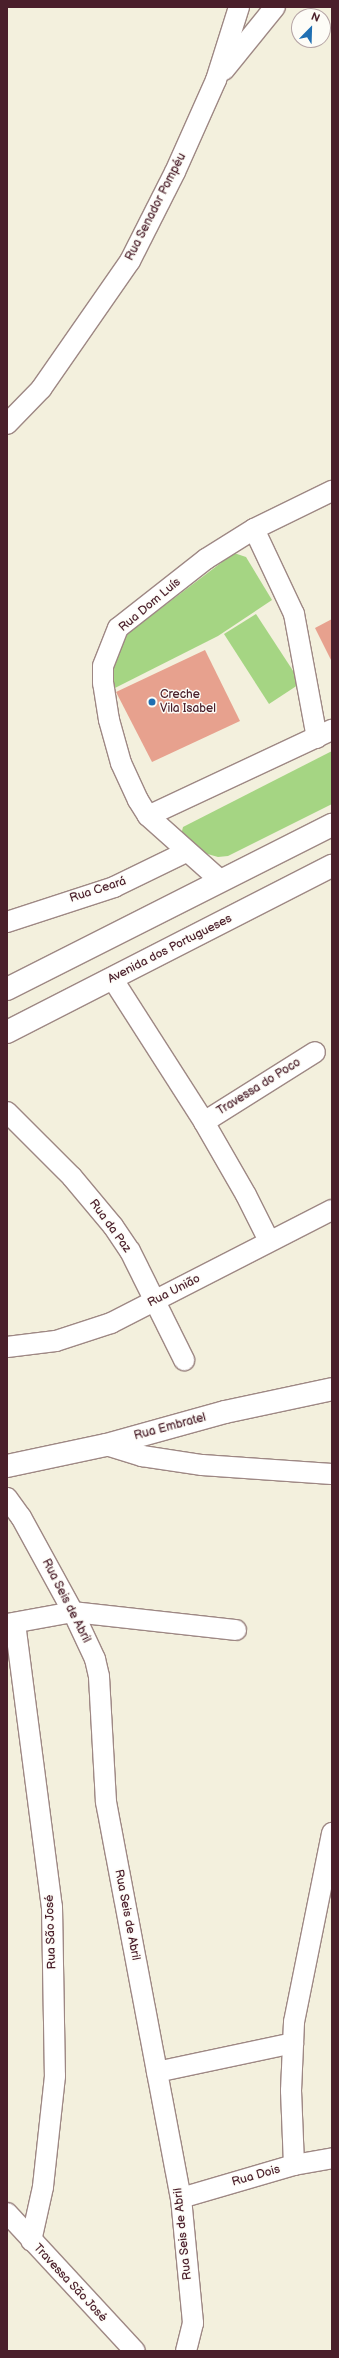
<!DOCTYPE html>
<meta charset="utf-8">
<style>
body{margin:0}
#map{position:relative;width:339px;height:2358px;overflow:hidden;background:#f3f0dd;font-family:"Balsamiq Sans",sans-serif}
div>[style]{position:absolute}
.green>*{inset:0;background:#a5d583}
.building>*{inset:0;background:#e7a18e}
.roads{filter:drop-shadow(1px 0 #9e8884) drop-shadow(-1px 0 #9e8884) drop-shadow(0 1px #9e8884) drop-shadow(0 -1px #9e8884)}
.street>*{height:20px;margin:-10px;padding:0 10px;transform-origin:10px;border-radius:10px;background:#fff}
.secondary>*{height:22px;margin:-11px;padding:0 11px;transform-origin:11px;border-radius:11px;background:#fff}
.highway>*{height:22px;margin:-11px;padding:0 11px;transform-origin:11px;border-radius:11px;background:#fff}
.dots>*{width:11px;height:11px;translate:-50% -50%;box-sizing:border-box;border:2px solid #fdfcf7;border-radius:50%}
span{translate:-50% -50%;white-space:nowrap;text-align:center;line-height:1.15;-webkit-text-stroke:3px #fdfcf7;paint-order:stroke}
.street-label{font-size:12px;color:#4a1f2b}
.poi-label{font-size:12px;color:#4a1f2b}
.left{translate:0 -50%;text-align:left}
.frame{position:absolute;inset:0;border:8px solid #4a1f2b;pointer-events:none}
.north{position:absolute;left:291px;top:8px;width:40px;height:40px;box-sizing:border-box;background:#fdfcf7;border:1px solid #b5a4a5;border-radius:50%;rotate:23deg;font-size:11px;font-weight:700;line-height:16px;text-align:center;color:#4a1f2b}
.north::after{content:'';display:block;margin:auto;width:14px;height:18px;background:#1f6fb2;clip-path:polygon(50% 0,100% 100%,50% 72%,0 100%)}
</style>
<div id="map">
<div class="green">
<i style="clip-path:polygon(234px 553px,246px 557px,272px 600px,218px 636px,109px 691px,108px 664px,119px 640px)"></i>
<i style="clip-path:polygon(256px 614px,301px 683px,269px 704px,224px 634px)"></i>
<i style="clip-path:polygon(332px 751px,332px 804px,228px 856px,218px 857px,204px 853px,181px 835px,183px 827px)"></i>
</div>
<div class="building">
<i style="clip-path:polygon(332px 619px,332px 662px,315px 628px)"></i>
<i style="clip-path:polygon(205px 650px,240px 721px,152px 762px,116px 692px)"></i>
</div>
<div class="roads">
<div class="street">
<i style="left:224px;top:70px;width:81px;rotate:-51deg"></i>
<i style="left:7px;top:424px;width:49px;rotate:-45.8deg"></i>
<i style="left:41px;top:389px;width:156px;rotate:-55.2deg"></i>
<i style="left:130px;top:261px;width:100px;rotate:-63.2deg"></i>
<i style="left:175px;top:172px;width:101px;rotate:-66deg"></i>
<i style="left:216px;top:80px;width:77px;rotate:-72.5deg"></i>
<i style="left:254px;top:529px;width:94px;rotate:64.8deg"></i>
<i style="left:294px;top:614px;width:126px;rotate:79.5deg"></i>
<i style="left:148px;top:816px;width:203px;rotate:-25.1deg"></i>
<i style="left:221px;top:881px;width:98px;rotate:-138.3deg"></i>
<i style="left:148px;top:816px;width:19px;rotate:-122deg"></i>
<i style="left:138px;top:800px;width:41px;rotate:-114.7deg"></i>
<i style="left:121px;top:763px;width:45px;rotate:-105.6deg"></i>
<i style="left:109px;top:720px;width:37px;rotate:-99deg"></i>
<i style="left:103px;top:683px;width:17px;rotate:-90deg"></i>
<i style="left:103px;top:666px;width:41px;rotate:-68.5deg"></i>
<i style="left:118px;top:628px;width:112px;rotate:-38.1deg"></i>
<i style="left:206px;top:559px;width:57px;rotate:-32deg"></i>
<i style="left:254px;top:529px;width:87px;rotate:-26deg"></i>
<i style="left:7px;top:922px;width:113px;rotate:-18.1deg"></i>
<i style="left:114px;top:887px;width:80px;rotate:-25.9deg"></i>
<i style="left:112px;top:978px;width:171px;rotate:57.4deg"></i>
<i style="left:204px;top:1122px;width:84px;rotate:60.1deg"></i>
<i style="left:246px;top:1195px;width:51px;rotate:63.4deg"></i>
<i style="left:7px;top:1112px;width:92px;rotate:45deg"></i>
<i style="left:72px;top:1177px;width:64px;rotate:50.1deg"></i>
<i style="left:113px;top:1226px;width:30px;rotate:56deg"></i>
<i style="left:130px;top:1251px;width:122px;rotate:63.6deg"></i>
<i style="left:204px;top:1122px;width:131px;rotate:-32.2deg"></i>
<i style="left:7px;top:1347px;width:49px;rotate:-7deg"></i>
<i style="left:56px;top:1341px;width:58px;rotate:-18.1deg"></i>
<i style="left:111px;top:1323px;width:248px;rotate:-27.1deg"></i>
<i style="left:106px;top:1445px;width:38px;rotate:17deg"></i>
<i style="left:142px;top:1456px;width:61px;rotate:8.5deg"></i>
<i style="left:202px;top:1465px;width:130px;rotate:4deg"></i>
<i style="left:7px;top:1498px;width:24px;rotate:54deg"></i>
<i style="left:21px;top:1517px;width:108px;rotate:61.3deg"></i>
<i style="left:73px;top:1612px;width:52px;rotate:64.9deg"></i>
<i style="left:95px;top:1659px;width:18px;rotate:77deg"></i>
<i style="left:99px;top:1677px;width:125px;rotate:86.8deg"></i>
<i style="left:106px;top:1802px;width:403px;rotate:79.3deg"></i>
<i style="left:181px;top:2198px;width:126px;rotate:84.5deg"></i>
<i style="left:193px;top:2323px;width:29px;rotate:104deg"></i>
<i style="left:15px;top:1623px;width:286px;rotate:82.6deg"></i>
<i style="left:52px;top:1907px;width:169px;rotate:89deg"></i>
<i style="left:55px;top:2076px;width:112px;rotate:96.2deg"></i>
<i style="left:43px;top:2187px;width:55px;rotate:102.5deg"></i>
<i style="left:7px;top:1624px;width:67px;rotate:-10.3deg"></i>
<i style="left:73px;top:1612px;width:164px;rotate:6.3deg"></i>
<i style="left:157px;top:2072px;width:139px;rotate:-12deg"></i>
<i style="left:294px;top:2165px;width:74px;rotate:-92.3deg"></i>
<i style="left:291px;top:2091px;width:69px;rotate:-87.5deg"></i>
<i style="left:294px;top:2022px;width:193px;rotate:-78.6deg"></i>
<i style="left:181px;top:2198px;width:118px;rotate:-16.3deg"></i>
<i style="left:294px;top:2165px;width:39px;rotate:-10deg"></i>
<i style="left:7px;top:2213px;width:188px;rotate:47.2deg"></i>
</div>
<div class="secondary">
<i style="left:7px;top:1466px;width:101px;rotate:-12deg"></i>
<i style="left:106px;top:1445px;width:123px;rotate:-15.5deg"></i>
<i style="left:225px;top:1412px;width:109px;rotate:-12.1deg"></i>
</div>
<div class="highway">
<i style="left:7px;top:989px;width:364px;rotate:-26.8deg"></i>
<i style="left:7px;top:1032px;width:365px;rotate:-27.1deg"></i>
</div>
</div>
<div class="dots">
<i style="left:152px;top:702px;background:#1f6fb2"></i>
</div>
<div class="street-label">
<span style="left:156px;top:207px;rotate:-63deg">Rua Senador Pompéu</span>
<span style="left:150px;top:605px;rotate:-40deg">Rua Dom Luís</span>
<span style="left:98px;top:890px;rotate:-18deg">Rua Ceará</span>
<span style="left:170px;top:949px;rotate:-27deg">Avenida dos Portugueses</span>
<span style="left:259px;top:1087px;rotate:-32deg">Travessa do Poco</span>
<span style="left:110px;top:1226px;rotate:54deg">Rua da Paz</span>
<span style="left:174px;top:1291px;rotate:-27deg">Rua União</span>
<span style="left:170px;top:1427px;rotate:-15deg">Rua Embratel</span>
<span style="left:66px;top:1601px;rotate:63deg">Rua Seis de Abril</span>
<span style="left:127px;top:1915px;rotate:79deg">Rua Seis de Abril</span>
<span style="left:51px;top:1932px;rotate:-92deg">Rua São José</span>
<span style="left:256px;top:2176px;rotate:-16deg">Rua Dois</span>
<span style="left:183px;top:2234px;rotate:-96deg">Rua Seis de Abril</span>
<span style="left:70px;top:2283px;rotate:47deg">Travessa São José</span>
</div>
<div class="poi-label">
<span class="left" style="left:160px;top:702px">Creche<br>Vila Isabel</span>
</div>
<div class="frame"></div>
<div class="north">N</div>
</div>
